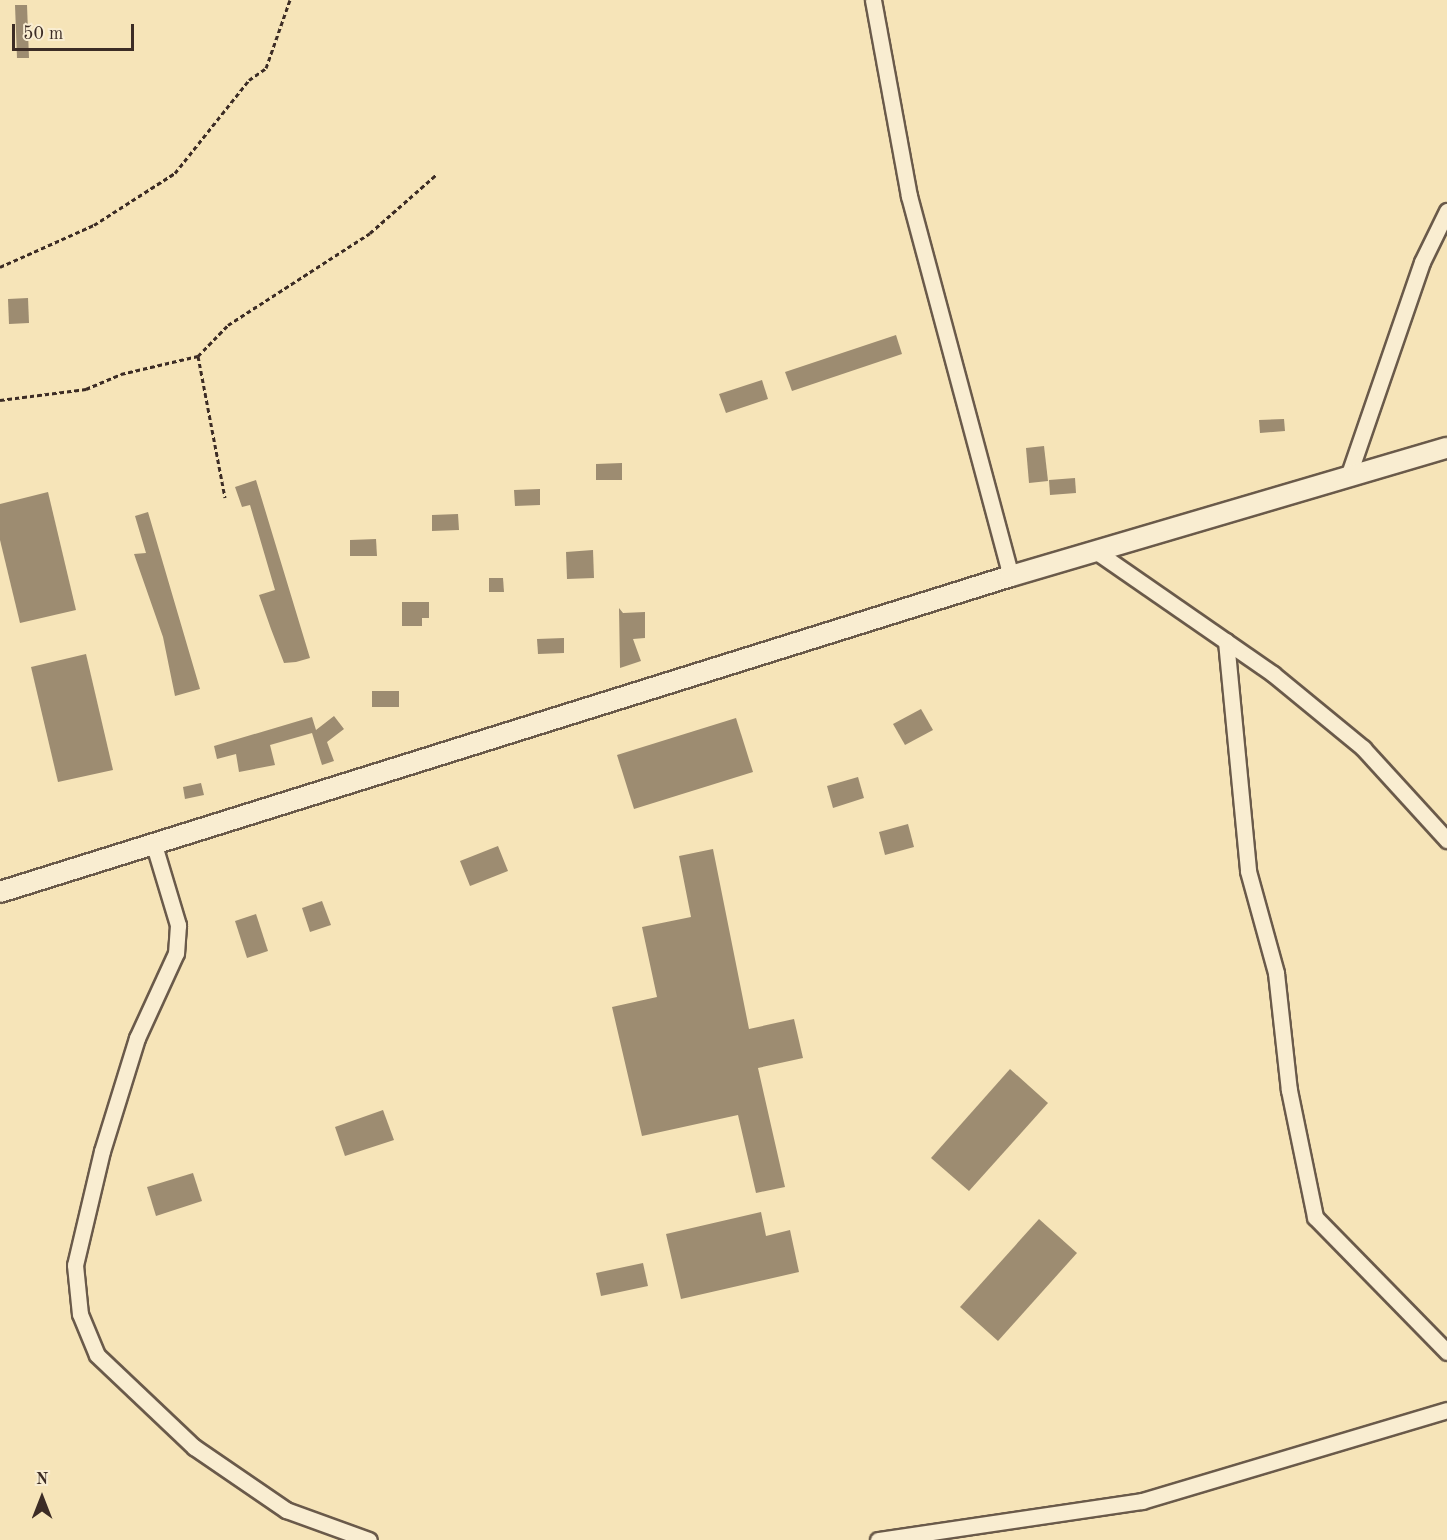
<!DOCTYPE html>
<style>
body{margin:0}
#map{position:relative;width:1447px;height:1540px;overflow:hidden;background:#f6e4b8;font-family:"Old Standard TT",serif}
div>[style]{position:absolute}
.building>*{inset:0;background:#9d8c71}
.path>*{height:3px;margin-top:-1.5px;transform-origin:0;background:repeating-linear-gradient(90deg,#3c2c25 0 4.5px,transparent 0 7.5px)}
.roads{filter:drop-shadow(2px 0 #6a5a4a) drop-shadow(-2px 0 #6a5a4a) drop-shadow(0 2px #6a5a4a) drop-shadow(0 -2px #6a5a4a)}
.street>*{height:15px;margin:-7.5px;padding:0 7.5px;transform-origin:7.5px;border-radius:7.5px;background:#f9edd1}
.secondary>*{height:20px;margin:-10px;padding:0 10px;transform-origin:10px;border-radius:10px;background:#f9edd1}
span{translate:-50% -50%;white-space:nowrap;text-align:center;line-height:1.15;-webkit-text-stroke:5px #f9edd1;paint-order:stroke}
.north{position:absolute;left:12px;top:1468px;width:60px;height:60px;-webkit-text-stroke:4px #f9edd1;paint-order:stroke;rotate:0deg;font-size:16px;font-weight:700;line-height:24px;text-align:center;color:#3c2c25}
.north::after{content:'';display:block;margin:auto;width:21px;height:27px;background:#3c2c25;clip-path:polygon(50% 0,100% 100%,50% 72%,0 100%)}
.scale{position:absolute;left:12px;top:24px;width:122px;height:27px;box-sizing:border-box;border:3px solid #3c2c25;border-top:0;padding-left:8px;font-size:18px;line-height:21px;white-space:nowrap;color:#3c2c25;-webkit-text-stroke:4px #f9edd1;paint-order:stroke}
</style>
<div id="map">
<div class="building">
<i style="clip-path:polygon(15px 5px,27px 5px,29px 58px,17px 58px)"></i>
<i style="clip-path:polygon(28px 298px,29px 323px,9px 324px,8px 299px)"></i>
<i style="clip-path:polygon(896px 335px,902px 354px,792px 391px,785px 372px)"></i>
<i style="clip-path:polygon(762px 380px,768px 399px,726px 413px,719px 394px)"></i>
<i style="clip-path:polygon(1284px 419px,1285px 431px,1260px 433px,1259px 420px)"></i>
<i style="clip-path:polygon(1044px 446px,1048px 481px,1029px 483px,1026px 448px)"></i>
<i style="clip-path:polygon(622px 463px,622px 480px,596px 480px,596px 464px)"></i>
<i style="clip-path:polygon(1075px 478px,1076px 493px,1050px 495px,1049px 480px)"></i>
<i style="clip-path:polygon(256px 480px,310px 658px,296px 662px,284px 663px,271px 629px,259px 595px,275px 590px,250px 505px,242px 507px,235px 487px)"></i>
<i style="clip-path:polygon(540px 489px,540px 505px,515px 506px,514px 490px)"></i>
<i style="clip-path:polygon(48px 492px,76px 610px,20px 623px,0 540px,0 504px)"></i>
<i style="clip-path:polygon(148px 512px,200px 689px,175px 696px,163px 637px,134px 554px,146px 553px,135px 516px)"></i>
<i style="clip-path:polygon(458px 514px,459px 530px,432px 531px,432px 515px)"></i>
<i style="clip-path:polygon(376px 539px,377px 556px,350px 556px,350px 540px)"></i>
<i style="clip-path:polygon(593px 550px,594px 578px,567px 579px,566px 552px)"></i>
<i style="clip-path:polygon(489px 578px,503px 578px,504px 592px,489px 592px)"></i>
<i style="clip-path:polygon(402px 602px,429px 602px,429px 618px,422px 618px,422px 626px,402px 626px)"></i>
<i style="clip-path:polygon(619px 608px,623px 613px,645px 612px,645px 638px,633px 639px,641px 661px,620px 668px)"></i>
<i style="clip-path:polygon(564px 638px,564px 653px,538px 654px,537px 639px)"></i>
<i style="clip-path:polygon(86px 654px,113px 770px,58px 782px,31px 667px)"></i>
<i style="clip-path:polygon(372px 691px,399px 691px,399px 707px,372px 707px)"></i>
<i style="clip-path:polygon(921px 709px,933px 730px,905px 745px,893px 724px)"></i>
<i style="clip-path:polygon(334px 716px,344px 729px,327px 742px,334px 761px,322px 765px,312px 733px,270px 745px,275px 765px,239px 772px,236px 754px,217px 759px,214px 746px,312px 717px,316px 730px)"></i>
<i style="clip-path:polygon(736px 718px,753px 772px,634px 809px,617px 755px)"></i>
<i style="clip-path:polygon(858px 777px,864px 798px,833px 808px,827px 786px)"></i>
<i style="clip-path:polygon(201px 783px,204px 795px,185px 799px,183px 787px)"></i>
<i style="clip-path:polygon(908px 824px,914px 847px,885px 855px,879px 832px)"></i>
<i style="clip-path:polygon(498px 846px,508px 871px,470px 886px,460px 861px)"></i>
<i style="clip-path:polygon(713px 849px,749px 1029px,794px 1019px,803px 1058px,758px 1068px,785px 1187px,756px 1193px,738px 1115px,642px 1136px,612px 1007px,657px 997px,642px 927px,691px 917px,679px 856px)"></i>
<i style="clip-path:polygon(322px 901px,331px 925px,310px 932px,302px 908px)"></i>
<i style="clip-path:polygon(256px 914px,268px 951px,247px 958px,235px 921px)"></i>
<i style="clip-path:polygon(1010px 1069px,1048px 1103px,969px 1191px,931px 1158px)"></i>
<i style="clip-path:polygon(383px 1110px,394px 1140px,345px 1156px,335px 1127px)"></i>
<i style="clip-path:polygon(193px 1173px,202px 1201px,156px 1216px,147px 1187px)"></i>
<i style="clip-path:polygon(761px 1212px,766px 1236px,790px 1230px,799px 1272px,681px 1299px,666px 1234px)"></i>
<i style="clip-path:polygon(1039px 1219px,1077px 1253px,998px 1341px,960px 1307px)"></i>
<i style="clip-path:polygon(643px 1263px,648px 1286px,601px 1296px,596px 1273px)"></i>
</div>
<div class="path">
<i style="left:0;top:267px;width:103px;rotate:-24.1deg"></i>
<i style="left:94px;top:225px;width:96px;rotate:-32.7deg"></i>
<i style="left:175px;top:173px;width:119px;rotate:-51.5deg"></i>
<i style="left:249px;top:80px;width:21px;rotate:-35deg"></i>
<i style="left:266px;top:68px;width:72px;rotate:-70.6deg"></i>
<i style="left:198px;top:356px;width:144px;rotate:79.2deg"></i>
<i style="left:0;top:400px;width:87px;rotate:-7.3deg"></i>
<i style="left:86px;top:389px;width:38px;rotate:-23deg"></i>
<i style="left:121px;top:374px;width:79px;rotate:-13.2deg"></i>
<i style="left:198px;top:356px;width:43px;rotate:-45.9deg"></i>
<i style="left:228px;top:325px;width:169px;rotate:-32.9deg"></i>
<i style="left:370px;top:233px;width:89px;rotate:-41.4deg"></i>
</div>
<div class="roads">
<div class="street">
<i style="left:873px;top:0;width:199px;rotate:79.6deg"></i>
<i style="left:909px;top:196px;width:393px;rotate:75deg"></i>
<i style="left:1349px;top:474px;width:224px;rotate:-71deg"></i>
<i style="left:1422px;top:262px;width:57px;rotate:-63.9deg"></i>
<i style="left:1097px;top:552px;width:214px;rotate:34.7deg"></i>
<i style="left:1273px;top:674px;width:117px;rotate:39.4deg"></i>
<i style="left:1363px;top:748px;width:125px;rotate:47.6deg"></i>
<i style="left:1226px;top:641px;width:231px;rotate:84.5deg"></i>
<i style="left:1248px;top:871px;width:106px;rotate:74.6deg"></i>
<i style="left:1276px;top:973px;width:118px;rotate:83.7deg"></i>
<i style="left:1289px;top:1090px;width:130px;rotate:78.4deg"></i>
<i style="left:1315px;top:1217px;width:189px;rotate:45.6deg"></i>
<i style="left:154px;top:845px;width:84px;rotate:73.3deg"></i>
<i style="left:178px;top:925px;width:28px;rotate:94deg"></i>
<i style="left:176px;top:953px;width:94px;rotate:114.6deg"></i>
<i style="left:137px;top:1038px;width:118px;rotate:107.2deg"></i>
<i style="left:102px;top:1151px;width:117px;rotate:103.3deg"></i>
<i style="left:75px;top:1265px;width:49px;rotate:84.2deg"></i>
<i style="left:80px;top:1314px;width:44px;rotate:67.5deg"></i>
<i style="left:97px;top:1355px;width:134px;rotate:43.5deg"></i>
<i style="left:194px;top:1447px;width:112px;rotate:34.4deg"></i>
<i style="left:286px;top:1510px;width:88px;rotate:19.9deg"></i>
<i style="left:878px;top:1540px;width:267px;rotate:-8.4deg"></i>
<i style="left:1142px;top:1501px;width:318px;rotate:-16.6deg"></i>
</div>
<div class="secondary">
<i style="left:0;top:892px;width:1059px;rotate:-17.36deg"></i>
<i style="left:1011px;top:576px;width:454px;rotate:-16.4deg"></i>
</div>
</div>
<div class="north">N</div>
<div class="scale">50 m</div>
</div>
